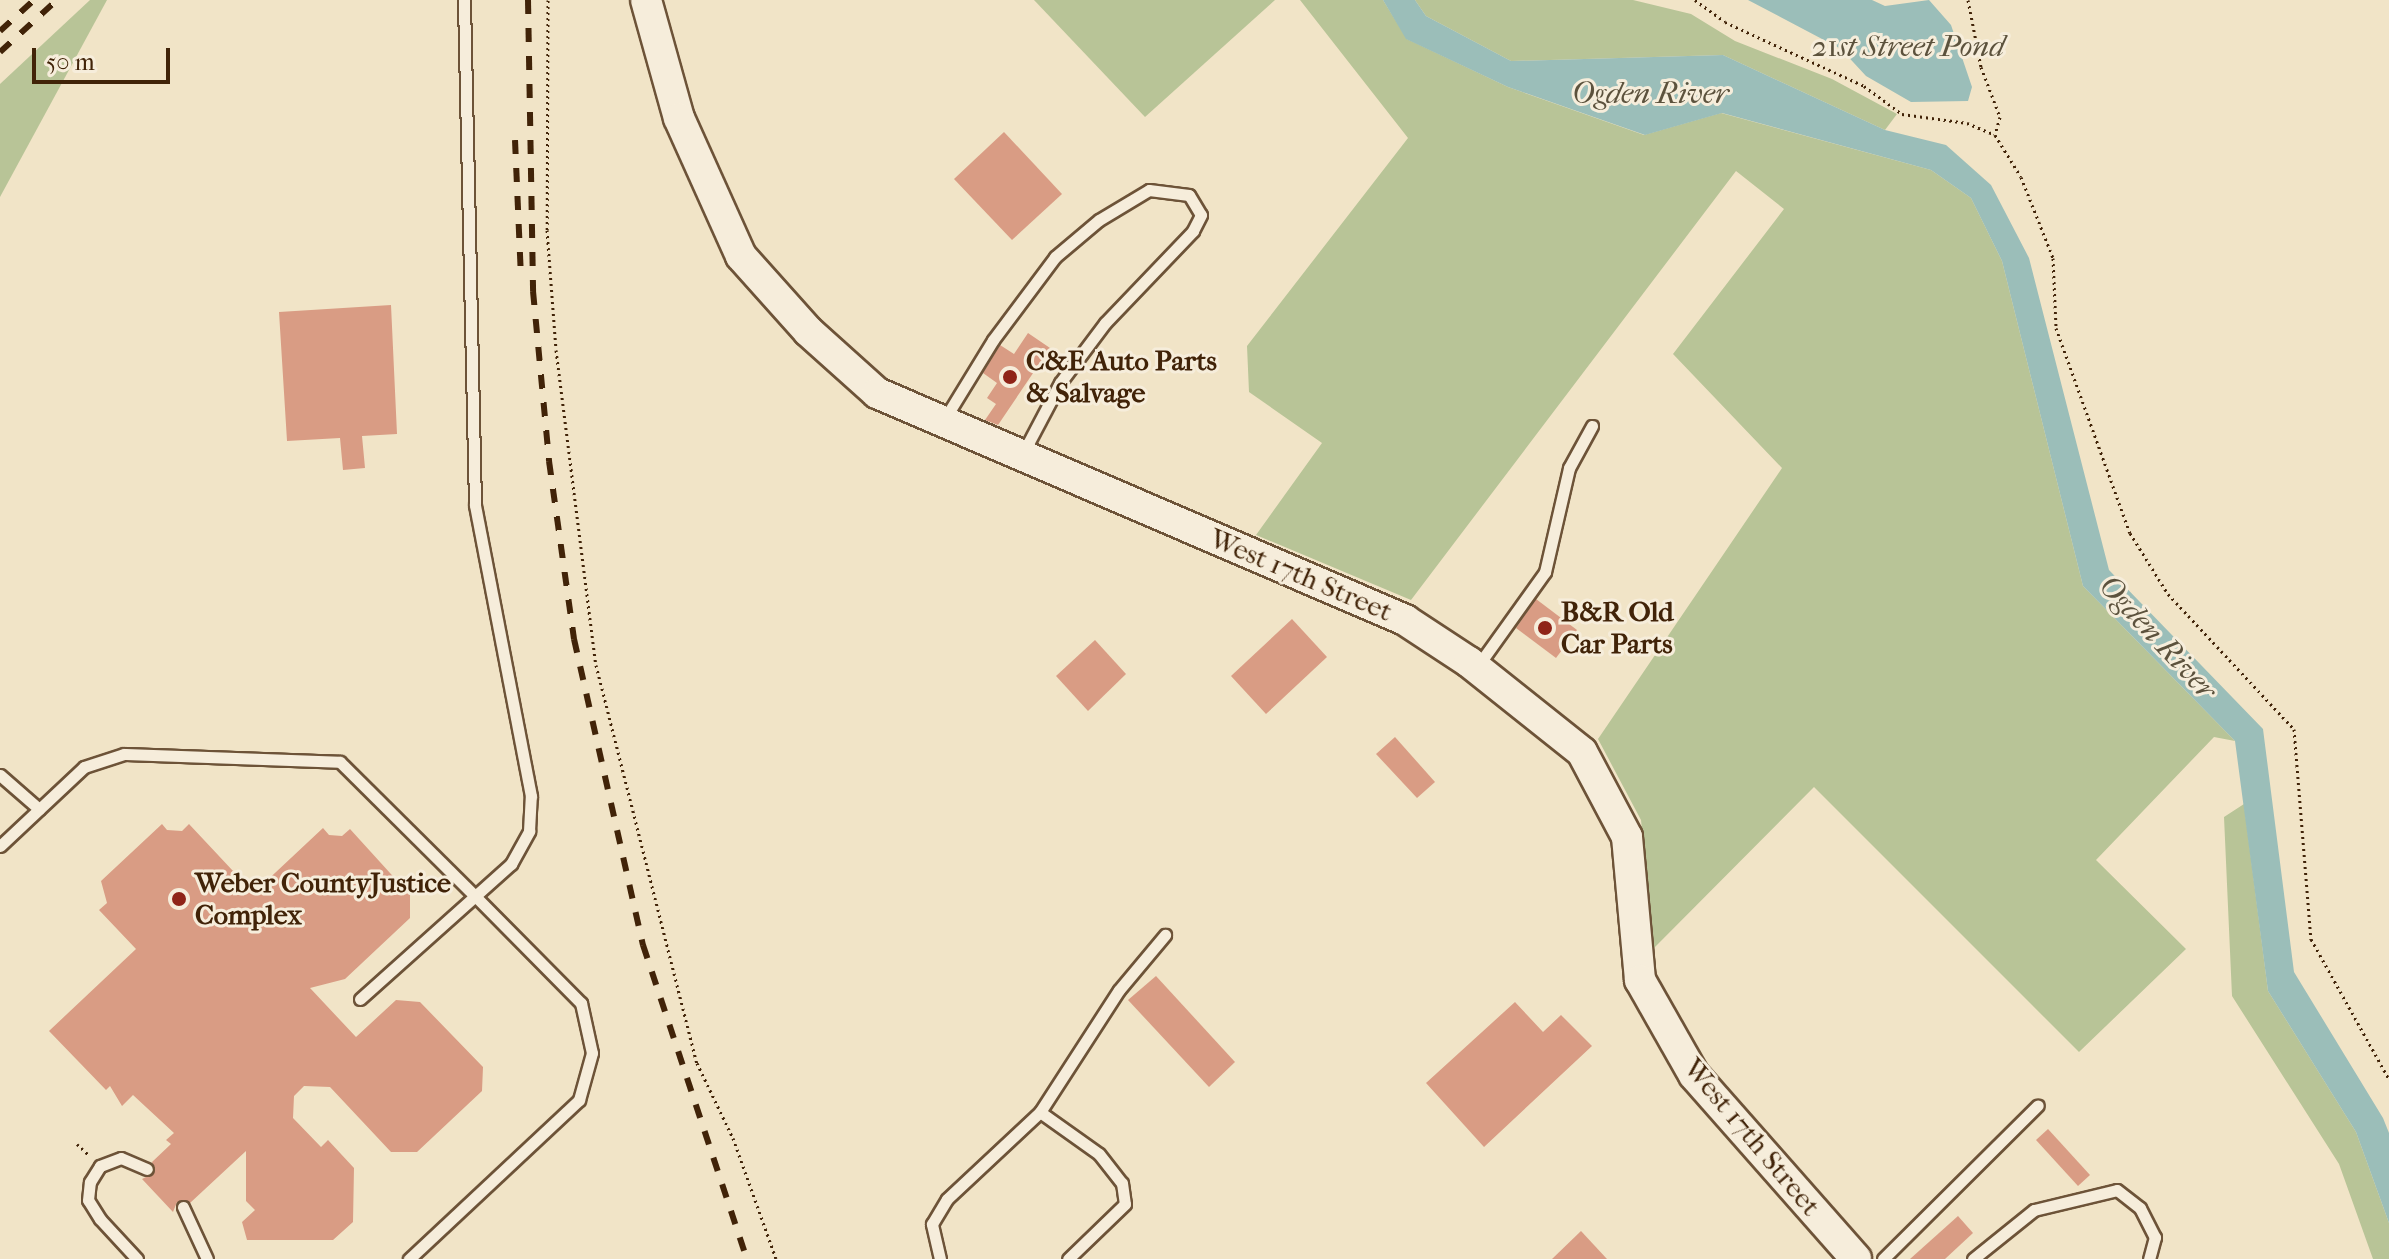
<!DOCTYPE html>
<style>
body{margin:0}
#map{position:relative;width:2389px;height:1259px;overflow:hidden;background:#f1e4c7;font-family:"IM FELL French Canon",serif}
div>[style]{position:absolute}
.green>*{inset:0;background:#b8c497}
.water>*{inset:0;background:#9bbeb9}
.building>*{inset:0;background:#d99c84}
.path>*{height:3px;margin-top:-1.5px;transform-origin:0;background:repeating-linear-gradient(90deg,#412308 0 2px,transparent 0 6px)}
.roads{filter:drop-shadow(2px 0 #6d5338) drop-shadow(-2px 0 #6d5338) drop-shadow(0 2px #6d5338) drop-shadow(0 -2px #6d5338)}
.lane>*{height:11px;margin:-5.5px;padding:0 5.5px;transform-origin:5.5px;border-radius:5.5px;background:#f6eddb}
.secondary>*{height:30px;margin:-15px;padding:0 15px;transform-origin:15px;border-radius:15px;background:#f6eddb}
.rail>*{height:6px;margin-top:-3px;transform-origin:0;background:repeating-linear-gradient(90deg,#412308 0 14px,transparent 0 28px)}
.dots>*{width:22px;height:22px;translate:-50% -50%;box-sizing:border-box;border:4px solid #f6eddb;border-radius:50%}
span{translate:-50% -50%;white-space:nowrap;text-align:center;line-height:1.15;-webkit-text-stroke:6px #f6eddb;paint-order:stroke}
.poi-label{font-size:28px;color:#412308;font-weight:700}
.left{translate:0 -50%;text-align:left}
.street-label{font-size:28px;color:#412308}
.water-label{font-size:30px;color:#5c523d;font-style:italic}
.scale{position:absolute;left:32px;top:48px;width:138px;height:36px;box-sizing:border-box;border:4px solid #412308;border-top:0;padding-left:10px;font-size:24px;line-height:28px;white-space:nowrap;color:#412308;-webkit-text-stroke:6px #f6eddb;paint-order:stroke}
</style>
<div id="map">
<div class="green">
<i style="clip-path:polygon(90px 0,107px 0,0 197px,0 84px)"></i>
<i style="clip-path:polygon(1034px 0,1275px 0,1145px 117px)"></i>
<i style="clip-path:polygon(1300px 0,1383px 0,1407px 39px,1508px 87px,1644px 135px,1721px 113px,1931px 170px,1971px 198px,2002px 261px,2083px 586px,2235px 741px,2214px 737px,2096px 860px,2186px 949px,2079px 1052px,1814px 787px,1654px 948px,1641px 820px,1598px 739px,1782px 468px,1673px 354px,1784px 209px,1736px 171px,1411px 600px,1256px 535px,1322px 443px,1249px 392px,1247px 346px,1408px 138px)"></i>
<i style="clip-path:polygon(1415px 0,1633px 0,1691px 14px,1735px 41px,1832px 79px,1897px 114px,1885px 130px,1723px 55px,1511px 61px,1426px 16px)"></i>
<i style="clip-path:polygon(2244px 804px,2268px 991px,2356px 1132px,2389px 1223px,2389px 1259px,2373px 1259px,2339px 1164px,2232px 996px,2224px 817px)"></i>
</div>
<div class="water">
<i style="clip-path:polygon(1383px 0,1415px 0,1426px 16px,1511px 61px,1723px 55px,1885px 130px,1946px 145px,1991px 185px,2029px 258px,2109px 570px,2263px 729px,2294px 972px,2383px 1118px,2389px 1133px,2389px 1223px,2356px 1132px,2268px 991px,2235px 741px,2083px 586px,2002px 261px,1971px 198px,1931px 170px,1722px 113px,1645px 135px,1508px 87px,1406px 39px)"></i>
<i style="clip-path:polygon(1748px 0,1872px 0,1885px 6px,1929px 0,1951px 25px,1972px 87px,1968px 101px,1911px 102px,1866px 76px,1841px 49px)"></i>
</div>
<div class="building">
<i style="clip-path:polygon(1004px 132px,1062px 194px,1012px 240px,954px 179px)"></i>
<i style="clip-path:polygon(391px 305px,397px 434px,362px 436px,365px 468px,343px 470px,340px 438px,287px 441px,279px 312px)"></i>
<i style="clip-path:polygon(1028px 333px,1050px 348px,998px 425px,985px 420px,996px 404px,987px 398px,997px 383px,983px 373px,1000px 345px,1014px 354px)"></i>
<i style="clip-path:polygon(1536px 599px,1577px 630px,1556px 658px,1516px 628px)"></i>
<i style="clip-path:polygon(1292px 619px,1327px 657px,1266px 714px,1231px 676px)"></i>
<i style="clip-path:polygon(1095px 640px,1126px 674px,1088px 711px,1056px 676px)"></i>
<i style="clip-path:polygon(1395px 737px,1435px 782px,1417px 798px,1376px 754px)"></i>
<i style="clip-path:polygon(162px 824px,167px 830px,182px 831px,189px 824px,248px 887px,260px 887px,323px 828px,329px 835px,342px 836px,350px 829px,410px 895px,410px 918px,345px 979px,310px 988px,356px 1037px,396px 1000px,420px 1002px,483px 1067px,482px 1091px,417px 1152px,391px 1152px,330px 1087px,304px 1086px,294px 1096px,293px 1118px,321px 1147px,328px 1140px,354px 1168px,353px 1222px,333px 1240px,247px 1240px,242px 1222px,255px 1210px,246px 1201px,246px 1151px,190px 1203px,177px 1202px,173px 1212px,142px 1179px,154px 1173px,152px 1162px,171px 1144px,166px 1140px,174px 1133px,133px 1095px,122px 1106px,110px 1086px,106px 1090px,49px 1031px,136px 949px,99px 910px,107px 903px,101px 881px)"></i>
<i style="clip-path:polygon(1156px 976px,1235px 1062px,1209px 1087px,1128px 1000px)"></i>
<i style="clip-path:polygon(1515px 1002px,1543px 1032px,1561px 1015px,1592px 1046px,1484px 1147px,1426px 1083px)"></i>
<i style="clip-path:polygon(2048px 1129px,2090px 1175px,2078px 1186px,2036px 1140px)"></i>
<i style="clip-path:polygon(1958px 1216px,1973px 1233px,1945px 1259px,1910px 1259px)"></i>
<i style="clip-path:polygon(1581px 1231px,1607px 1259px,1552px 1259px)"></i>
</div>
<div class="path">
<i style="left:548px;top:0;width:230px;rotate:90.2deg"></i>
<i style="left:547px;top:230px;width:120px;rotate:85.7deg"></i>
<i style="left:556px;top:350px;width:318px;rotate:82.8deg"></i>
<i style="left:596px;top:665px;width:411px;rotate:75.8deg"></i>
<i style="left:697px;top:1063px;width:83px;rotate:64.4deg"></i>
<i style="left:733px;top:1138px;width:128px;rotate:70.4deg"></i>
<i style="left:1695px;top:0;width:37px;rotate:36deg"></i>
<i style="left:1725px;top:22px;width:153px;rotate:24.7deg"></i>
<i style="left:1864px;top:86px;width:47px;rotate:36.4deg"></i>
<i style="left:1902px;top:114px;width:66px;rotate:7.9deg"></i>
<i style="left:1967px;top:123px;width:30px;rotate:23deg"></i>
<i style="left:1968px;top:0;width:68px;rotate:79deg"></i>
<i style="left:1981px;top:67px;width:53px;rotate:69.2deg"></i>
<i style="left:2000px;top:117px;width:19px;rotate:106deg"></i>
<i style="left:1995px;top:135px;width:49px;rotate:58.2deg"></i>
<i style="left:2021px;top:177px;width:87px;rotate:68.4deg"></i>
<i style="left:2053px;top:258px;width:70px;rotate:87.5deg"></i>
<i style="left:2056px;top:328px;width:218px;rotate:70.2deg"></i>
<i style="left:2130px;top:533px;width:72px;rotate:58.1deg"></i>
<i style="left:2168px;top:594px;width:185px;rotate:47deg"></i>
<i style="left:2294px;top:729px;width:211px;rotate:85.4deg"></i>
<i style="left:2311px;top:939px;width:160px;rotate:60.9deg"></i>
<i style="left:77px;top:1144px;width:16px;rotate:43deg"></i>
</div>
<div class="roads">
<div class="lane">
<i style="left:944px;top:420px;width:94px;rotate:-58.5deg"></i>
<i style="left:993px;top:340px;width:104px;rotate:-53.2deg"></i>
<i style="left:1055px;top:257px;width:57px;rotate:-40.1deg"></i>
<i style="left:1099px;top:220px;width:58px;rotate:-31deg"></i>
<i style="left:1149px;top:190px;width:40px;rotate:7.1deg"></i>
<i style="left:1189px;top:195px;width:23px;rotate:59deg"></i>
<i style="left:1201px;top:215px;width:18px;rotate:117deg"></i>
<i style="left:1193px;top:231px;width:127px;rotate:133.7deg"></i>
<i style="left:1105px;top:323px;width:75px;rotate:126.9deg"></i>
<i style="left:1060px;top:383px;width:81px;rotate:117.8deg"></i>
<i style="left:1477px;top:667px;width:117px;rotate:-54.4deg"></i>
<i style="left:1545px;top:572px;width:107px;rotate:-77deg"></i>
<i style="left:1569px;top:468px;width:48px;rotate:-61.3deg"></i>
<i style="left:0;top:775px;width:52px;rotate:41.1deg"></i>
<i style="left:0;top:846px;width:115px;rotate:-43.2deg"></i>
<i style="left:84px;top:767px;width:42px;rotate:-18deg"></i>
<i style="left:124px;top:754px;width:216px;rotate:2.1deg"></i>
<i style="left:340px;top:762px;width:190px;rotate:44.8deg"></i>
<i style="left:475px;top:896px;width:151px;rotate:45.3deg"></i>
<i style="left:581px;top:1003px;width:51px;rotate:77.6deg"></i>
<i style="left:592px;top:1053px;width:49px;rotate:105.5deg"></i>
<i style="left:579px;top:1100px;width:233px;rotate:136.9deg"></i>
<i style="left:360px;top:999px;width:203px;rotate:-41.8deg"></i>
<i style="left:511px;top:864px;width:38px;rotate:-61deg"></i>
<i style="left:529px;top:831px;width:35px;rotate:-87deg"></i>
<i style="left:531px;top:796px;width:296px;rotate:-100.9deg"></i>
<i style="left:475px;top:505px;width:505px;rotate:-91.25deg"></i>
<i style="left:1040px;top:1112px;width:72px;rotate:35.4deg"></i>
<i style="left:1099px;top:1154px;width:37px;rotate:52deg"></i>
<i style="left:1122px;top:1183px;width:21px;rotate:82deg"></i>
<i style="left:1125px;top:1204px;width:79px;rotate:136deg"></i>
<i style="left:183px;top:1207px;width:57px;rotate:65.2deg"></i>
<i style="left:137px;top:1259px;width:54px;rotate:-132.8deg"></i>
<i style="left:100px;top:1219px;width:22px;rotate:-122deg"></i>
<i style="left:88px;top:1200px;width:18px;rotate:-84deg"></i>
<i style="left:90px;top:1182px;width:19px;rotate:-58deg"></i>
<i style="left:100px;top:1166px;width:22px;rotate:-21deg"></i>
<i style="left:121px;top:1158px;width:28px;rotate:23deg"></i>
<i style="left:940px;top:1259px;width:36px;rotate:-103deg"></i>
<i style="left:932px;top:1224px;width:29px;rotate:-59deg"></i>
<i style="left:947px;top:1199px;width:127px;rotate:-43.1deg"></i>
<i style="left:1040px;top:1112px;width:145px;rotate:-57.1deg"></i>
<i style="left:1119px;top:990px;width:72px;rotate:-50.1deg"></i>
<i style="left:1883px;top:1259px;width:218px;rotate:-44.8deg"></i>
<i style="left:1973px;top:1259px;width:78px;rotate:-38.8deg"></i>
<i style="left:2034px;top:1210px;width:85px;rotate:-13.5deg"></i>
<i style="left:2117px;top:1190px;width:29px;rotate:38deg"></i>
<i style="left:2140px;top:1208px;width:33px;rotate:63deg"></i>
<i style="left:2155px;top:1237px;width:23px;rotate:105deg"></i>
</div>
<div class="secondary">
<i style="left:646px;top:0;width:123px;rotate:74.4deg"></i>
<i style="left:679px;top:118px;width:151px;rotate:65.8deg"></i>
<i style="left:741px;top:256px;width:101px;rotate:48.2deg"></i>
<i style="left:808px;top:331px;width:93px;rotate:41.9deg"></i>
<i style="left:877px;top:393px;width:575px;rotate:23.26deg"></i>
<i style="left:1405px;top:620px;width:77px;rotate:33.3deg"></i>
<i style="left:1469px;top:662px;width:144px;rotate:38.5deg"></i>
<i style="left:1582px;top:752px;width:96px;rotate:62.1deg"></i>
<i style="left:1627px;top:837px;width:144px;rotate:84.8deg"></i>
<i style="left:1640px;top:980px;width:109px;rotate:60.4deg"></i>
<i style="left:1694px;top:1075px;width:245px;rotate:48.6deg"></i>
</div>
</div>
<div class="rail">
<i style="left:528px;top:0;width:291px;rotate:89deg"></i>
<i style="left:533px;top:291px;width:171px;rotate:84.6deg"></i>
<i style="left:549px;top:461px;width:180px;rotate:82deg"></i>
<i style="left:574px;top:639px;width:314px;rotate:77.3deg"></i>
<i style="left:643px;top:945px;width:331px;rotate:71.7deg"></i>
<i style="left:0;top:31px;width:46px;rotate:-42.4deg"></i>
<i style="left:0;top:52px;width:77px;rotate:-42.4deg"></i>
<i style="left:515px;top:140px;width:140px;rotate:87.5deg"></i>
</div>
<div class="dots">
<i style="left:1010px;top:377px;background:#8f2418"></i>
<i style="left:1545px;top:628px;background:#8f2418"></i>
<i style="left:179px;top:899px;background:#8f2418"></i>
</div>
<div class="poi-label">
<span class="left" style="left:1026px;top:377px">C&amp;E Auto Parts<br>&amp; Salvage</span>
<span class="left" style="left:1561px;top:628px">B&amp;R Old<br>Car Parts</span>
<span class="left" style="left:195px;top:899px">Weber CountyJustice<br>Complex</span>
</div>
<div class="street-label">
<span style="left:1301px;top:575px;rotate:23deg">West 17th Street</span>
<span style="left:1752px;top:1137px;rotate:50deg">West 17th Street</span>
</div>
<div class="water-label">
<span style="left:1908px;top:47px">21st Street Pond</span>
<span style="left:1650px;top:94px">Ogden River</span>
<span style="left:2157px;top:638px;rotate:47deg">Ogden River</span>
</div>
<div class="scale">50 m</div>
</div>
